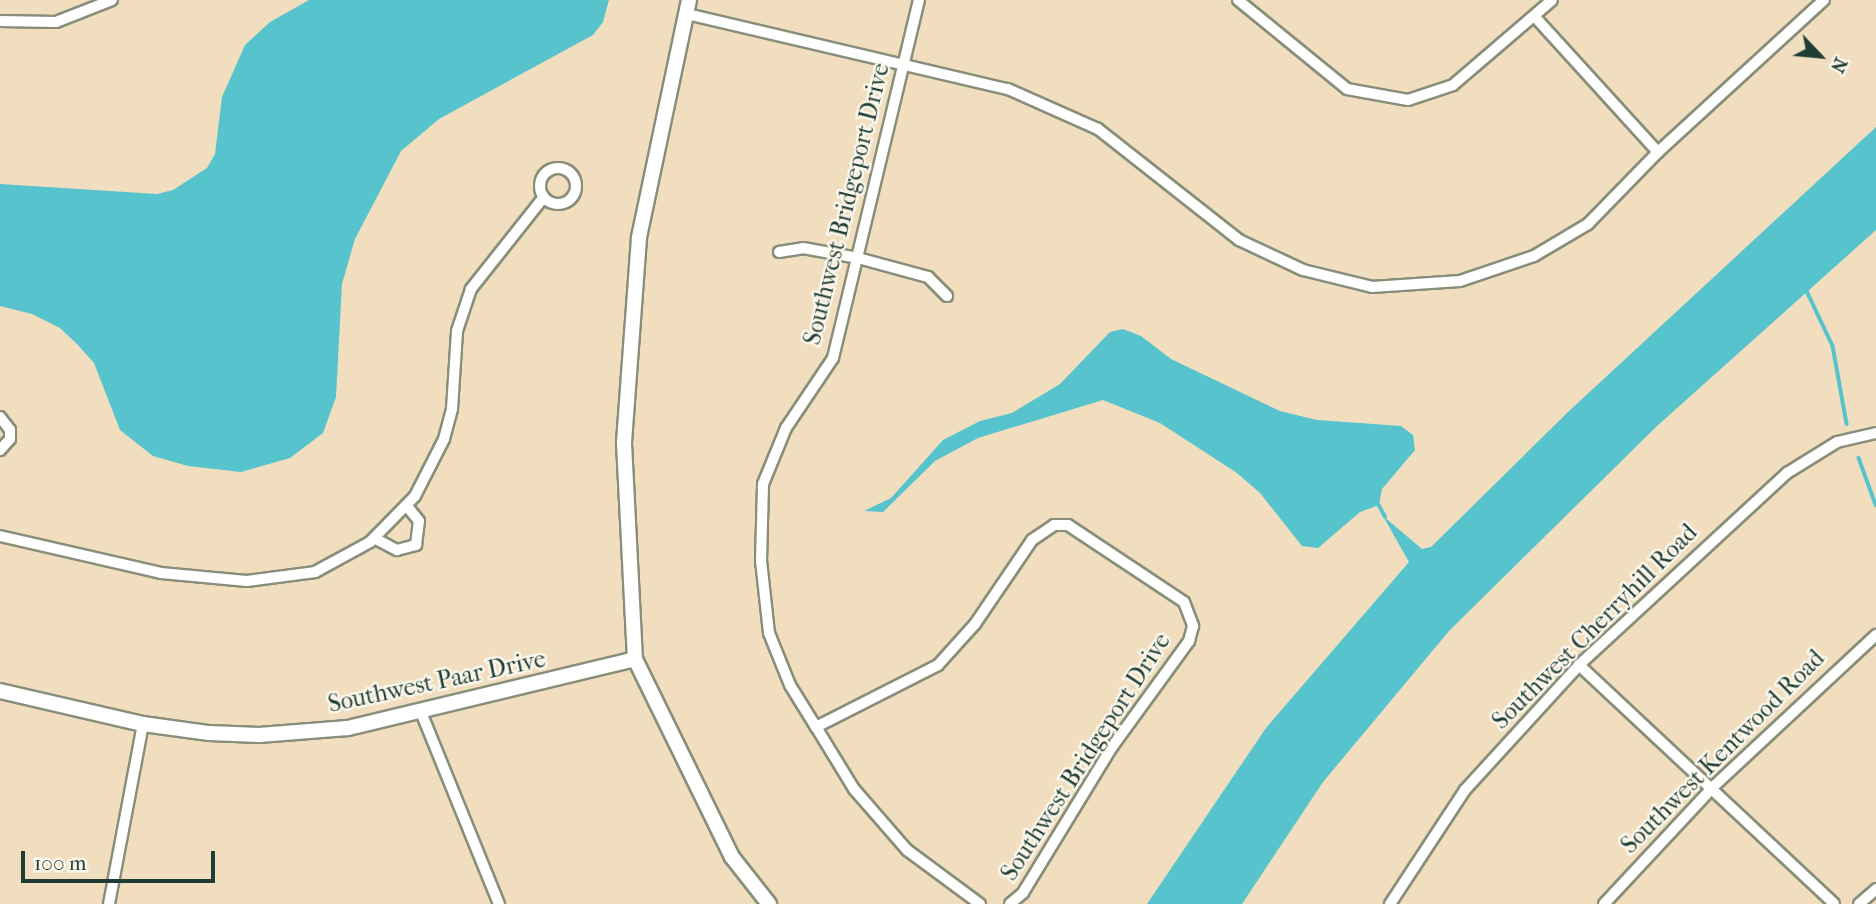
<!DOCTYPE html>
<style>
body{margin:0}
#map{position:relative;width:1876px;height:904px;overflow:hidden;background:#f1debf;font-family:"IM FELL French Canon",serif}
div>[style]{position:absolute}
.water>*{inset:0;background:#56c3cd}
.stream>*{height:3.5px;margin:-1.75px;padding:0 1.75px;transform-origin:1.75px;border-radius:1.75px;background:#56c3cd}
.roads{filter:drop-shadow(2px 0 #888e7a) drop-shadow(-2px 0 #888e7a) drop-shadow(0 2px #888e7a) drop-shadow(0 -2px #888e7a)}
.minor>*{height:10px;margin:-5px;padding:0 5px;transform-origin:5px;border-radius:5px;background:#fff}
.minor>.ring{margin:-5px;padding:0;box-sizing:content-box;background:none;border:10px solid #fff;border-radius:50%}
.tertiary>*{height:14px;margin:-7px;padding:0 7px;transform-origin:7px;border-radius:7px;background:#fff}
span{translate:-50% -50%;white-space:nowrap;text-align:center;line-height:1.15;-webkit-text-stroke:5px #fbf7ec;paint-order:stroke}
.street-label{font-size:24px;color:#1f3d34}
.north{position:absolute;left:1785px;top:21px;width:70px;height:70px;-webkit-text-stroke:5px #fbf7ec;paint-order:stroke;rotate:116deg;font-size:19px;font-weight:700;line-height:28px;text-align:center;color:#1f3d34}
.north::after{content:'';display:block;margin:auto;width:24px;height:32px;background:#1f3d34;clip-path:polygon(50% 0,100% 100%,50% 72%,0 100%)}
.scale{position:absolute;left:21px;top:851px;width:194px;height:32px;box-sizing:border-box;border:4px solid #1f3d34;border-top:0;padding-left:9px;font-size:21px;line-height:24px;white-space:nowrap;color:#1f3d34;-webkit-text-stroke:5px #fbf7ec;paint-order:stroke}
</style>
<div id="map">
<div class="water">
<i style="clip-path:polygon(309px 0,609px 0,603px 22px,593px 35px,439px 119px,401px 151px,355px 239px,342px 284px,336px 397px,323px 433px,290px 458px,241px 472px,188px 466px,153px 456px,120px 430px,94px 363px,77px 344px,60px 328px,32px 314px,0 306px,0 184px,157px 194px,173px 190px,207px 168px,215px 154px,222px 97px,245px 45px,270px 22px)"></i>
<i style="clip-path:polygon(1876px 127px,1876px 230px,1657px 426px,1449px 631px,1323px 782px,1242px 904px,1147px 904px,1266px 728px,1409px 562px,1383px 516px,1422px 549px,1431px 547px,1568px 412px)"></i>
<i style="clip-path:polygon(1123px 329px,1141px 336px,1171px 359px,1280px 411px,1317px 420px,1401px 426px,1413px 435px,1415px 450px,1382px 489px,1379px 505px,1360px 512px,1318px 548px,1302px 546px,1260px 493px,1237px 473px,1160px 423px,1103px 400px,978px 438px,935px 461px,883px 512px,864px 511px,891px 498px,943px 440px,980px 421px,1012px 413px,1060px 384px,1110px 332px)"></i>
</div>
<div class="stream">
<i style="left:1806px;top:289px;width:63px;rotate:64.7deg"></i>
<i style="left:1833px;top:346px;width:79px;rotate:79.8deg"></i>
<i style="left:1859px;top:458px;width:50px;rotate:70.1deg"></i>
<i style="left:1379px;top:505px;width:13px;rotate:61deg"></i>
</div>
<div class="roads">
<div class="minor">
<i style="left:1238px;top:0;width:141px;rotate:39.2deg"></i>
<i style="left:1347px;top:89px;width:62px;rotate:10.2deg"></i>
<i style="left:1408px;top:100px;width:47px;rotate:-18.4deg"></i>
<i style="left:1453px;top:85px;width:130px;rotate:-40.6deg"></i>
<i style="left:687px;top:14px;width:330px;rotate:13.2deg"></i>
<i style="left:1008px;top:89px;width:98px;rotate:24deg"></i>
<i style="left:1098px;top:129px;width:179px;rotate:38.2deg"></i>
<i style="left:1239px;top:240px;width:71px;rotate:25.1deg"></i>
<i style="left:1303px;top:270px;width:71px;rotate:13.8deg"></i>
<i style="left:1372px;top:287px;width:88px;rotate:-3.9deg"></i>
<i style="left:1460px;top:281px;width:78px;rotate:-18.7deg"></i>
<i style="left:1534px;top:256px;width:63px;rotate:-30.7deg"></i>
<i style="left:1588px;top:224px;width:100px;rotate:-45.8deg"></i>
<i style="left:1658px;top:152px;width:225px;rotate:-42.5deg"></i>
<i style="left:1535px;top:17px;width:183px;rotate:47.7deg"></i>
<i style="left:0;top:21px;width:56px;rotate:1deg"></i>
<i style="left:56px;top:22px;width:60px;rotate:-21.4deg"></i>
<i class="ring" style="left:540px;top:168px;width:26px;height:26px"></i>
<i style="left:779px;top:252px;width:24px;rotate:-9deg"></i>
<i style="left:803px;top:248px;width:56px;rotate:10.3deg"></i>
<i style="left:858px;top:258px;width:73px;rotate:15.2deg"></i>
<i style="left:928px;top:277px;width:27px;rotate:45deg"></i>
<i style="left:0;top:417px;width:16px;rotate:52deg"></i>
<i style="left:10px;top:430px;width:9px;rotate:90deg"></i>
<i style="left:10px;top:439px;width:15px;rotate:132deg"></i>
<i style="left:0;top:536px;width:165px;rotate:12.9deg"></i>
<i style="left:161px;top:573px;width:86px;rotate:5.3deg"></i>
<i style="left:247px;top:581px;width:69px;rotate:-7.5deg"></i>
<i style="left:315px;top:572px;width:63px;rotate:-28.6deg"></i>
<i style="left:370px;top:542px;width:64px;rotate:-45.6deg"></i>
<i style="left:415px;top:496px;width:64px;rotate:-63deg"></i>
<i style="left:444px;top:439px;width:31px;rotate:-75deg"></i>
<i style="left:452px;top:409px;width:78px;rotate:-86.3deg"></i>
<i style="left:457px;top:331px;width:44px;rotate:-71.6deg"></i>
<i style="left:471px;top:289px;width:116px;rotate:-51.6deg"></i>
<i style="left:374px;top:538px;width:26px;rotate:28deg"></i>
<i style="left:397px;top:550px;width:20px;rotate:-15deg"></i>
<i style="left:416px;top:545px;width:24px;rotate:-83deg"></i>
<i style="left:419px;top:521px;width:19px;rotate:-129deg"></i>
<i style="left:1579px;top:665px;width:349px;rotate:43.1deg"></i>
<i style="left:421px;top:712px;width:207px;rotate:67.9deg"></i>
<i style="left:816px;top:727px;width:49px;rotate:-121.8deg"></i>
<i style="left:790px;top:685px;width:56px;rotate:-112deg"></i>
<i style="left:769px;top:633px;width:72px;rotate:-96.3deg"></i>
<i style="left:761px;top:561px;width:77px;rotate:-88.5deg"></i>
<i style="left:763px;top:484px;width:61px;rotate:-67.7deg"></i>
<i style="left:786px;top:428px;width:84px;rotate:-56.1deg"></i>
<i style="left:833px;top:358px;width:368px;rotate:-76.5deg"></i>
<i style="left:109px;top:904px;width:183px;rotate:-79.3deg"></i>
<i style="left:980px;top:904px;width:91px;rotate:-143.5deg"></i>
<i style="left:907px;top:850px;width:81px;rotate:-131deg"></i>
<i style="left:854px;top:789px;width:73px;rotate:-121.5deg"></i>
<i style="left:816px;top:727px;width:137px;rotate:-26.9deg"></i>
<i style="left:938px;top:665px;width:55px;rotate:-47.9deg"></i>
<i style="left:975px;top:624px;width:102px;rotate:-55.8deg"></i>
<i style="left:1032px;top:540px;width:27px;rotate:-34deg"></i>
<i style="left:1054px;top:525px;width:14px"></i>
<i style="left:1068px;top:525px;width:139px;rotate:33.6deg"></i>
<i style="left:1184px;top:602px;width:26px;rotate:69deg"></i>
<i style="left:1193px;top:626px;width:16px;rotate:105deg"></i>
<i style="left:1189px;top:641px;width:131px;rotate:126deg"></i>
<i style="left:1112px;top:747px;width:171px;rotate:121.4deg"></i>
<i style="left:1023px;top:893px;width:17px;rotate:140deg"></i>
<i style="left:1390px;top:904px;width:136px;rotate:-56.7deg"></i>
<i style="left:1465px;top:790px;width:169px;rotate:-47.6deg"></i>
<i style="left:1579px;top:665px;width:283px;rotate:-42.7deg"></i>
<i style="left:1787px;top:473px;width:59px;rotate:-31.8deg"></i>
<i style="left:1837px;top:442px;width:40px;rotate:-13deg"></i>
<i style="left:1604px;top:904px;width:160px;rotate:-47deg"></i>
<i style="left:1713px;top:787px;width:223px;rotate:-43deg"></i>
<i style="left:1859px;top:904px;width:23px;rotate:-41deg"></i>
</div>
<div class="tertiary">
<i style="left:689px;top:0;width:243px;rotate:101.9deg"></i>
<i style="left:639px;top:238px;width:206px;rotate:94.2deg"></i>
<i style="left:624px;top:443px;width:216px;rotate:87.1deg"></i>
<i style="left:635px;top:659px;width:220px;rotate:63.9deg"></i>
<i style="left:732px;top:857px;width:60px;rotate:51.8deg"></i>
<i style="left:0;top:691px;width:147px;rotate:13deg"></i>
<i style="left:143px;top:724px;width:67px;rotate:7.8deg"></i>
<i style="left:209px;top:733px;width:50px;rotate:2.3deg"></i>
<i style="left:259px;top:735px;width:89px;rotate:-4.5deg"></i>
<i style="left:348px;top:728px;width:295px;rotate:-13.5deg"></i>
</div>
</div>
<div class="street-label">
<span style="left:847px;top:204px;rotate:-76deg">Southwest Bridgeport Drive</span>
<span style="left:1595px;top:627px;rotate:-45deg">Southwest Cherryhill Road</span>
<span style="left:437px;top:682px;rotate:-12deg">Southwest Paar Drive</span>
<span style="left:1723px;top:752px;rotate:-45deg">Southwest Kentwood Road</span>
<span style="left:1086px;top:757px;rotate:-57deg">Southwest Bridgeport Drive</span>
</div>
<div class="north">N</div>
<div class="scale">100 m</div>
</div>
